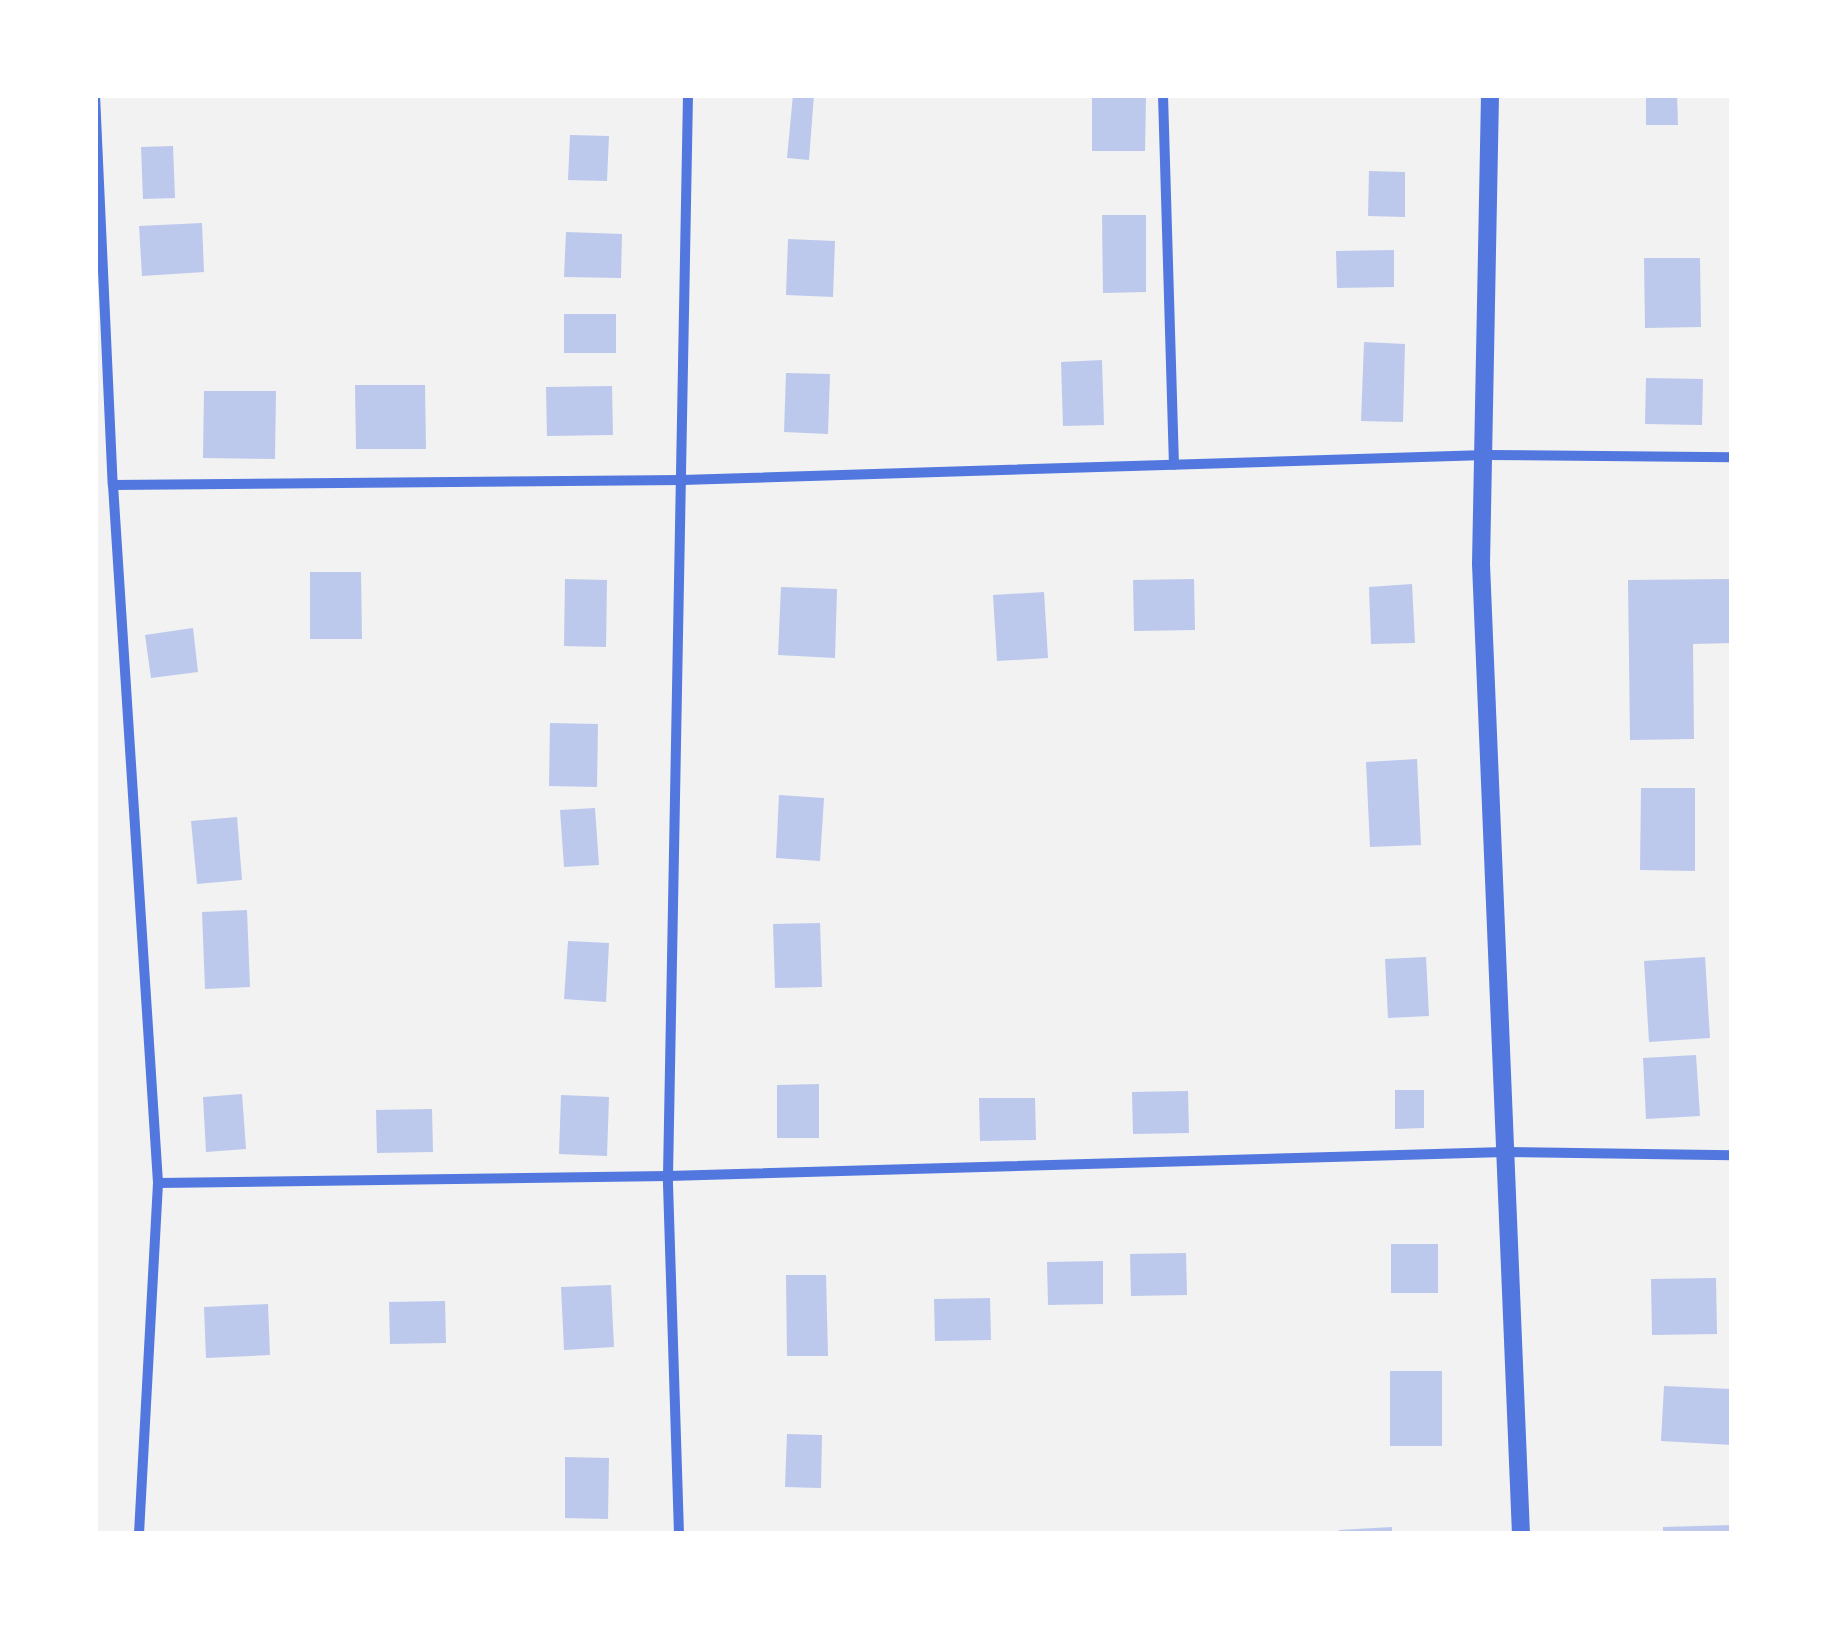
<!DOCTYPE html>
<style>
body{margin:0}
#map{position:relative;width:1827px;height:1629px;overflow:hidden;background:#f2f2f2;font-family:Rubik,sans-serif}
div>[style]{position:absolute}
.building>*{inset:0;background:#bdc9ec}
.minor>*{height:10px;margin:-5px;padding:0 5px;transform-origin:5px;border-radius:5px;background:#5277de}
.tertiary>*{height:18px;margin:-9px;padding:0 9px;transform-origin:9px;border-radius:9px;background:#5277de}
span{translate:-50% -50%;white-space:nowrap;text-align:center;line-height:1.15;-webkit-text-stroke:10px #fff;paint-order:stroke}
.frame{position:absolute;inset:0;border:98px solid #fff;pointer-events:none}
</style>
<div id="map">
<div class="building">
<i style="clip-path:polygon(793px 95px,814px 95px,809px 160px,787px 158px)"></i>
<i style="clip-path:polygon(1646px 95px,1677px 95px,1678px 125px,1646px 125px)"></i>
<i style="clip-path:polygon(1092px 97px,1146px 98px,1145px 151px,1092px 151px)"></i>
<i style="clip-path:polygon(570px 135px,609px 136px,607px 181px,568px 180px)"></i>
<i style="clip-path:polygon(173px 146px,175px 198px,143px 199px,141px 147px)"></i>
<i style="clip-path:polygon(1369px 171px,1405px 172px,1405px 217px,1368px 216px)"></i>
<i style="clip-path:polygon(1102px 215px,1146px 215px,1146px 292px,1103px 293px)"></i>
<i style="clip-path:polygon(202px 223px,204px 272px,142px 276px,139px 226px)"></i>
<i style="clip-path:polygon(566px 232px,622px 234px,621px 278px,564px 277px)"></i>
<i style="clip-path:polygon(788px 239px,835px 241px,833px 297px,786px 295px)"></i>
<i style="clip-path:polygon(1394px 250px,1394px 287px,1337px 288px,1336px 251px)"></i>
<i style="clip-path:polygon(1644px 258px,1700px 258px,1701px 327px,1645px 328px)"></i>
<i style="clip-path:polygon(564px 314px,616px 314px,616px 353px,564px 353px)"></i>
<i style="clip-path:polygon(1364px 342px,1405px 344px,1403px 422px,1361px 421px)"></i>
<i style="clip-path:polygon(1102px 360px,1104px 425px,1063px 426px,1061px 362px)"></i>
<i style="clip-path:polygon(786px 373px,830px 374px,828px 434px,784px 432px)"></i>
<i style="clip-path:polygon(1646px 378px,1703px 379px,1702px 425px,1645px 424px)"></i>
<i style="clip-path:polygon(355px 385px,425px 385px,426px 449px,356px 449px)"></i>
<i style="clip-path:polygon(612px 386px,613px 435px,547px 436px,546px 387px)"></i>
<i style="clip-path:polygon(204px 391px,276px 391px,275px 459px,203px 458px)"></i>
<i style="clip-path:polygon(310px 572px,361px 572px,362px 639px,310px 639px)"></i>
<i style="clip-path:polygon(565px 579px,607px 580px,606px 647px,564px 646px)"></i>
<i style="clip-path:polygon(1194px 579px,1195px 630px,1134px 631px,1133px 580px)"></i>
<i style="clip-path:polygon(1732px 579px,1732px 643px,1693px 644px,1694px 739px,1630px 740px,1628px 580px)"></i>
<i style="clip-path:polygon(1412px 584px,1415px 643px,1371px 644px,1369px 587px)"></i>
<i style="clip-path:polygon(781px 587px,837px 589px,835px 658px,778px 655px)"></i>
<i style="clip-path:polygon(1044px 592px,1048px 658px,997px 661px,993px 595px)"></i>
<i style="clip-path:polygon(193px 628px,198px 672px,151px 678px,145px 635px)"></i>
<i style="clip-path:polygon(550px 723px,598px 724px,597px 787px,549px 786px)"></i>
<i style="clip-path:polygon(1417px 759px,1421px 845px,1370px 847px,1366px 762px)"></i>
<i style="clip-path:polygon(1641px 788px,1695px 788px,1695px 871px,1640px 870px)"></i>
<i style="clip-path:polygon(779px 795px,824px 798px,820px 861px,776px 858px)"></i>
<i style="clip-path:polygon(595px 808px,599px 865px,564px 867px,560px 810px)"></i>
<i style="clip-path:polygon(237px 817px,242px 880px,197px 884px,191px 821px)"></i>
<i style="clip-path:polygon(247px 910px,250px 987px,205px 989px,202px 912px)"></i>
<i style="clip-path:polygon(820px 923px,822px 987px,775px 988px,773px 924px)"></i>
<i style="clip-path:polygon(568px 941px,609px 943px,606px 1002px,564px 999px)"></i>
<i style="clip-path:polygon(1426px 957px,1429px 1016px,1388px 1018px,1385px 959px)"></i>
<i style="clip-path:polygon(1705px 957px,1710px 1038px,1649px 1042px,1644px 961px)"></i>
<i style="clip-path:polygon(1696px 1055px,1700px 1116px,1646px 1119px,1643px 1058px)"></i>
<i style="clip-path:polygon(819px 1084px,819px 1138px,777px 1138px,777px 1085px)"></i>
<i style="clip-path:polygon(1395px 1090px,1424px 1090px,1424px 1128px,1395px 1129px)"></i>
<i style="clip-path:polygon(1188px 1091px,1189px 1133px,1133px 1134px,1132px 1092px)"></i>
<i style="clip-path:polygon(242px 1094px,246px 1149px,206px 1152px,203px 1097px)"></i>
<i style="clip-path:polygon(561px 1095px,609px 1097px,607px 1156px,559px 1154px)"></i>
<i style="clip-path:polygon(979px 1098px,1035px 1098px,1036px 1140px,980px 1141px)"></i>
<i style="clip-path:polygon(432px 1109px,433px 1152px,377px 1153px,376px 1110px)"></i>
<i style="clip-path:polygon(1391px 1244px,1438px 1244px,1438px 1293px,1391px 1293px)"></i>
<i style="clip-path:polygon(1186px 1253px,1187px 1295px,1131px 1296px,1130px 1254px)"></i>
<i style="clip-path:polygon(1103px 1261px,1103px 1304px,1048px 1305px,1047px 1262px)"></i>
<i style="clip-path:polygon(786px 1275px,826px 1275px,828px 1356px,787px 1356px)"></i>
<i style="clip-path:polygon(1716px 1278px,1717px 1334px,1652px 1335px,1651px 1279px)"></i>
<i style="clip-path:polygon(611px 1285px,614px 1347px,564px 1350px,561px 1287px)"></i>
<i style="clip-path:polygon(990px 1298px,991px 1340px,935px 1341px,934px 1299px)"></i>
<i style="clip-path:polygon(445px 1301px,446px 1343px,390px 1344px,389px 1302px)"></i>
<i style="clip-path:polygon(268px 1304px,270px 1355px,206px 1358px,204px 1307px)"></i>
<i style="clip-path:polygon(1390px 1371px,1442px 1371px,1442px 1446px,1390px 1446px)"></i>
<i style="clip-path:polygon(1664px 1386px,1732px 1389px,1732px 1445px,1661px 1441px)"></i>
<i style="clip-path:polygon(787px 1434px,822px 1435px,821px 1488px,785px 1487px)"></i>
<i style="clip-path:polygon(565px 1457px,609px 1458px,608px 1519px,565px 1518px)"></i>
<i style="clip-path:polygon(1732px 1525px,1732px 1534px,1663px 1534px,1663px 1527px)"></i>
<i style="clip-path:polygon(1392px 1527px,1392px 1534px,1339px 1534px,1339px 1530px)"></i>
</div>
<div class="minor">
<i style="left:95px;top:95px;width:390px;rotate:87.4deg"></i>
<i style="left:113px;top:485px;width:699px;rotate:86.31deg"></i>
<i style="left:158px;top:1183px;width:352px;rotate:93.1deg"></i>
<i style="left:1163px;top:95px;width:370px;rotate:88.3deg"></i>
<i style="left:113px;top:485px;width:569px;rotate:-0.5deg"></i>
<i style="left:682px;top:480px;width:804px;rotate:-1.78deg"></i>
<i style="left:1486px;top:455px;width:246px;rotate:0.5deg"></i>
<i style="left:158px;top:1183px;width:510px;rotate:-0.79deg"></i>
<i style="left:668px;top:1176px;width:837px;rotate:-1.64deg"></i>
<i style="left:1505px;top:1152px;width:227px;rotate:0.8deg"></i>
<i style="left:679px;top:1534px;width:358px;rotate:-91.8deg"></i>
<i style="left:668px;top:1176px;width:1081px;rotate:-88.94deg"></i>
</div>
<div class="tertiary">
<i style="left:1490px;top:95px;width:469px;rotate:91.1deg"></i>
<i style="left:1481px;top:564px;width:971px;rotate:87.64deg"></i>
</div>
<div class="frame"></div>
</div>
